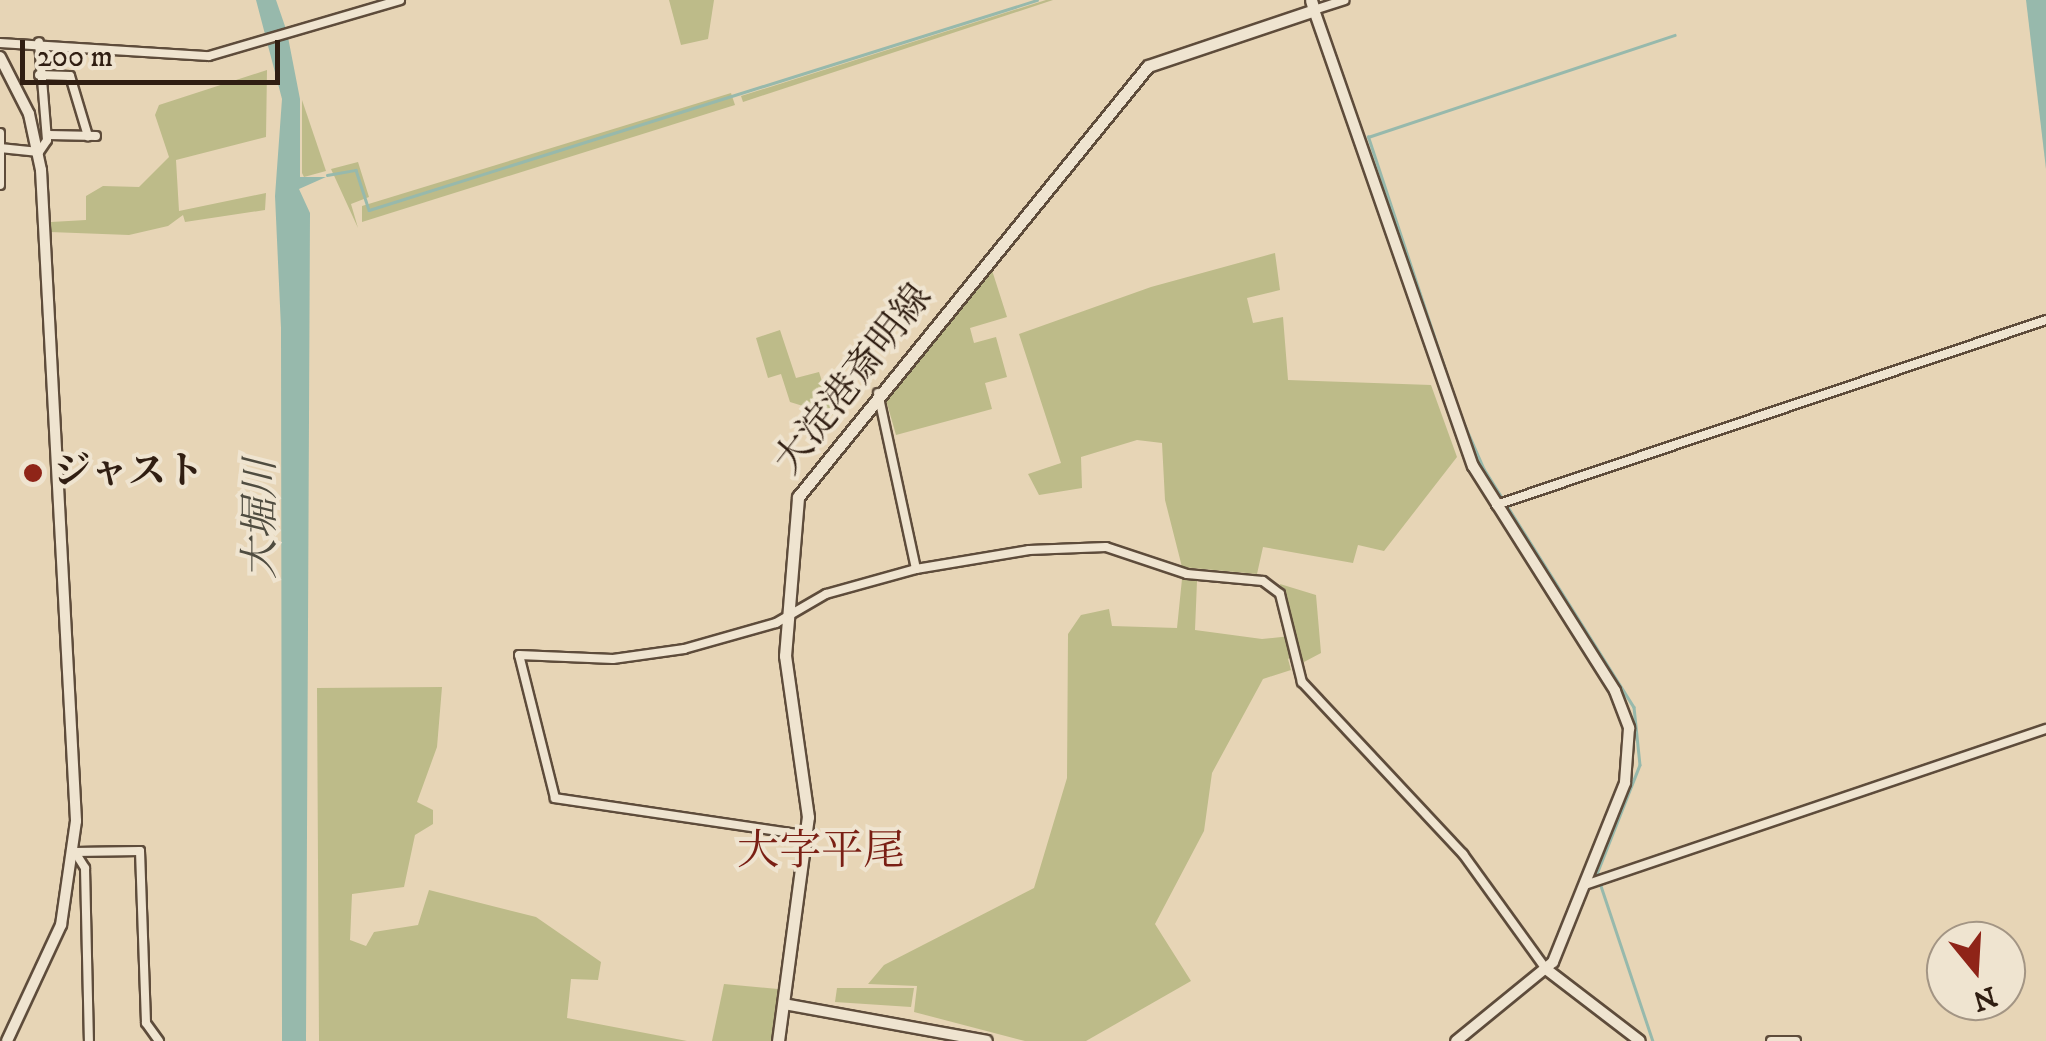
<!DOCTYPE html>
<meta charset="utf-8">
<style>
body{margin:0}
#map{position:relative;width:2046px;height:1041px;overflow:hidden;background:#e7d5b6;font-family:"IM FELL DW Pica","Noto Serif JP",serif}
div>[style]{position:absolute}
.green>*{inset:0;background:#bdbb89}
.water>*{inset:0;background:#97b9ac}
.stream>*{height:2.5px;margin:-1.25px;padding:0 1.25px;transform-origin:1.25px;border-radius:1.25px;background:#97b9ac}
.roads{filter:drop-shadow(2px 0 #5e4c3b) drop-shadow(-2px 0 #5e4c3b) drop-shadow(0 2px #5e4c3b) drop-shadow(0 -2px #5e4c3b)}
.minor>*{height:8px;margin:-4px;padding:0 4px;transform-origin:4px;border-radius:4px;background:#efe4d0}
.tertiary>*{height:10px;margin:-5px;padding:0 5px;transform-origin:5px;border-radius:5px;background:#efe4d0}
.secondary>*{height:11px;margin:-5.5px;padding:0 5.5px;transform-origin:5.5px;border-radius:5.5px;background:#efe4d0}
.dots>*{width:28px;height:28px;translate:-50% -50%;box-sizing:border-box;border:5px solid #efe4d0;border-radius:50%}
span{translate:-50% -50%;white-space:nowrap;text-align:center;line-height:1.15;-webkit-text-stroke:8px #efe4d0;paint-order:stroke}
.street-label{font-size:38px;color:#301e12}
.poi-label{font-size:38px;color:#301e12;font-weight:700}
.left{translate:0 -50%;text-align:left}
.water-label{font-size:40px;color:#4f4c40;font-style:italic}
.quarter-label{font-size:42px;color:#7a1f14}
.north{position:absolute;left:1926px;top:921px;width:100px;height:100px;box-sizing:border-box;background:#efe4d0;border:2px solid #a39584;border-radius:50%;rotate:162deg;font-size:28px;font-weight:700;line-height:40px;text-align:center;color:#301e12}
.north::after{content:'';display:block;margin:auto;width:35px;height:45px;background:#8f2418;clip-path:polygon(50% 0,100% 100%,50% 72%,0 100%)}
.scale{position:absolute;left:20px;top:40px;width:260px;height:45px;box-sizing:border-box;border:5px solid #301e12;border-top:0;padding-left:12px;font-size:30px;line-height:35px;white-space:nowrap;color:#301e12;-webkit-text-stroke:8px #efe4d0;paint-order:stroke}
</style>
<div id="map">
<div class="green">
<i style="clip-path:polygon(669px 0,714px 0,708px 39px,681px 45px)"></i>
<i style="clip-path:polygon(1053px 0,743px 102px,741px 96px,1046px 0)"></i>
<i style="clip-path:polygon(267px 70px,266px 137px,176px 160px,179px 211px,266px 193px,265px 210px,185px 222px,183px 215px,168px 226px,129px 235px,50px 232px,51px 222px,86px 220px,86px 196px,103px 186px,139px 187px,169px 157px,155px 115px,159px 105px)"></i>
<i style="clip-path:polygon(731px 93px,735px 105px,362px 222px,362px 206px)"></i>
<i style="clip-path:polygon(302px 100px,326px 171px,304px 177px,302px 173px)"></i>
<i style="clip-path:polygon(358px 162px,369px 197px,351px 204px,358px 228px,331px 169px)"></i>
<i style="clip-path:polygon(1275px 253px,1280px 290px,1247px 298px,1253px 323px,1283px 317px,1288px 380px,1431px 385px,1457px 457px,1384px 551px,1358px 545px,1353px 563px,1263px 547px,1257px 574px,1182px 567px,1165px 500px,1162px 443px,1137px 440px,1081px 457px,1082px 488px,1039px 495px,1028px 474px,1061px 463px,1019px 334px,1151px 287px)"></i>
<i style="clip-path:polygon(990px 264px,1007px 317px,970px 328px,974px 343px,996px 337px,1007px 377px,985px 383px,992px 409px,896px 435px,884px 393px)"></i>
<i style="clip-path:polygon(780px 330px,796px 378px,819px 372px,833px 415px,807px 422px,803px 406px,790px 402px,781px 374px,768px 378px,756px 338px)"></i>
<i style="clip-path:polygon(1182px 579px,1197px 581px,1195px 630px,1262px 639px,1291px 636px,1280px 584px,1316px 595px,1321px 653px,1304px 662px,1295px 654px,1288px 659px,1291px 670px,1263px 679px,1212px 773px,1204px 831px,1155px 924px,1191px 981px,1086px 1041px,1025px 1041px,914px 1012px,917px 986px,868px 984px,884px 965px,1034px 888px,1067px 778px,1068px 634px,1081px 615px,1109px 609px,1112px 626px,1177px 628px)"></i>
<i style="clip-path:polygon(442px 687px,437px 747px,417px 802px,433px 810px,433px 824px,415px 835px,404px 887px,352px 894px,350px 940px,366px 946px,374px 932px,418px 925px,429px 890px,536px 917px,601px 962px,598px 980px,571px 979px,567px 1018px,687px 1041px,319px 1041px,317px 688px)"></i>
<i style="clip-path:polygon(724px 984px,778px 989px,771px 1041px,712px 1041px)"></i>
<i style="clip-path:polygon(837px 988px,914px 988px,911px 1007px,835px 1002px)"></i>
</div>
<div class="water">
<i style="clip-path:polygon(256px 0,276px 0,287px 32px,300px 99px,300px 177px,326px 177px,299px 189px,310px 213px,306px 1041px,282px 1041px,281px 328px,275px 196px,282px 99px)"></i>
<i style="clip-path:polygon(2026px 0,2046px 0,2046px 169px)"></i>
</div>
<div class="stream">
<i style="left:327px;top:175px;width:29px;rotate:-10deg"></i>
<i style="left:356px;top:170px;width:42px;rotate:72deg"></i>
<i style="left:369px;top:210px;width:700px;rotate:-17.45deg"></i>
<i style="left:1454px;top:397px;width:274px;rotate:-108.3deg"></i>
<i style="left:1368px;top:137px;width:323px;rotate:-18.4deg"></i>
<i style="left:1460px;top:414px;width:60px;rotate:66.4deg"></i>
<i style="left:1484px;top:469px;width:281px;rotate:57.8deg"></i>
<i style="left:1634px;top:707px;width:58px;rotate:84.1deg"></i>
<i style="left:1640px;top:765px;width:117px;rotate:111.5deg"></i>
<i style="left:1597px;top:874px;width:176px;rotate:71.5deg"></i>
</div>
<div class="roads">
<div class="minor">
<i style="left:1314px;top:10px;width:32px;rotate:-18deg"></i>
<i style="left:0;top:43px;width:209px;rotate:3.6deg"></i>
<i style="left:209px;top:56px;width:199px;rotate:-16.3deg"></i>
<i style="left:39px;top:75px;width:31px;rotate:2deg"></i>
<i style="left:70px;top:76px;width:63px;rotate:73.3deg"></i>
<i style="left:0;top:133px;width:52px;rotate:90deg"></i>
<i style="left:49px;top:135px;width:47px;rotate:1.2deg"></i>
<i style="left:0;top:148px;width:39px;rotate:6deg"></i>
<i style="left:39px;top:152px;width:14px;rotate:-56deg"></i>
<i style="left:47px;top:140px;width:98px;rotate:-94.7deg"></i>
<i style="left:878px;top:393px;width:180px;rotate:77.8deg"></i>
<i style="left:1496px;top:505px;width:580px;rotate:-18.59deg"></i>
<i style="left:805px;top:835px;width:253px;rotate:-171.6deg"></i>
<i style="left:555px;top:798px;width:147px;rotate:-104.1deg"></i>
<i style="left:519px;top:655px;width:94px;rotate:2.4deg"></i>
<i style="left:613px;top:659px;width:72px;rotate:-8deg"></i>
<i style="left:684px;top:649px;width:96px;rotate:-15.8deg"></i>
<i style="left:776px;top:623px;width:58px;rotate:-30.1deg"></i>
<i style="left:826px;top:594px;width:93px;rotate:-15.5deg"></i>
<i style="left:916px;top:569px;width:115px;rotate:-9.5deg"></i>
<i style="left:1029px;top:550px;width:77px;rotate:-2.2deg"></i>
<i style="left:1106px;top:547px;width:85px;rotate:18.4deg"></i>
<i style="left:1187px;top:574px;width:76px;rotate:5.3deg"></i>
<i style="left:1263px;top:581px;width:21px;rotate:37deg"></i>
<i style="left:1280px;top:594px;width:91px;rotate:76deg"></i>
<i style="left:1302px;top:682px;width:236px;rotate:46.9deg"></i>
<i style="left:1463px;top:854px;width:142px;rotate:54.2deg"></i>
<i style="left:75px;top:852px;width:65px;rotate:-0.9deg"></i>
<i style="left:140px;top:851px;width:172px;rotate:88deg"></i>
<i style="left:146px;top:1023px;width:22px;rotate:54deg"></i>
<i style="left:75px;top:852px;width:19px;rotate:58deg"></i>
<i style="left:85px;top:868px;width:173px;rotate:88.7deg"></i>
<i style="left:1585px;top:885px;width:487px;rotate:-18.7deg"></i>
<i style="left:1771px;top:1041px;width:25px"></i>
</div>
<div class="tertiary">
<i style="left:1314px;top:10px;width:483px;rotate:70.8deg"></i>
<i style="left:1473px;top:466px;width:266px;rotate:57.7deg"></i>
<i style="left:1615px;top:691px;width:40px;rotate:69deg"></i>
<i style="left:1629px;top:728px;width:55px;rotate:94.2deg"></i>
<i style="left:1625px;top:783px;width:193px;rotate:111.9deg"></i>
<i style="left:1553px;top:962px;width:125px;rotate:140.8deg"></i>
<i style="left:0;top:57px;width:64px;rotate:63deg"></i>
<i style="left:29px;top:114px;width:57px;rotate:77.9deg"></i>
<i style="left:41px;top:170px;width:652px;rotate:86.92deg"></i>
<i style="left:76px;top:821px;width:105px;rotate:98.2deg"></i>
<i style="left:61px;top:925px;width:128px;rotate:115deg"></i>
<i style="left:1546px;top:969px;width:118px;rotate:37.5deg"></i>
<i style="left:784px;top:1004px;width:206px;rotate:10.3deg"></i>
</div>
<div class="secondary">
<i style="left:778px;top:1041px;width:226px;rotate:-82.4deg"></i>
<i style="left:808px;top:817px;width:163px;rotate:-98.1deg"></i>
<i style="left:785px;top:656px;width:160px;rotate:-85.3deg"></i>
<i style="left:798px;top:497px;width:555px;rotate:-50.92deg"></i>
<i style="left:1148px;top:66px;width:175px;rotate:-18.6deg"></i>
<i style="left:1314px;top:10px;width:10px;rotate:-107deg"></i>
</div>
</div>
<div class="dots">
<i style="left:33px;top:473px;background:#8f2418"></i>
</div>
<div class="street-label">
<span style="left:854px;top:380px;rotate:-52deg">大淀港斎明線</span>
</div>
<div class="poi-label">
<span class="left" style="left:53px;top:473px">ジャスト</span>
</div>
<div class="water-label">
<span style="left:262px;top:519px;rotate:-90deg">大堀川</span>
</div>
<div class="quarter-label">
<span style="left:821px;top:852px">大字平尾</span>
</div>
<div class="north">N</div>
<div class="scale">200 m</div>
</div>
